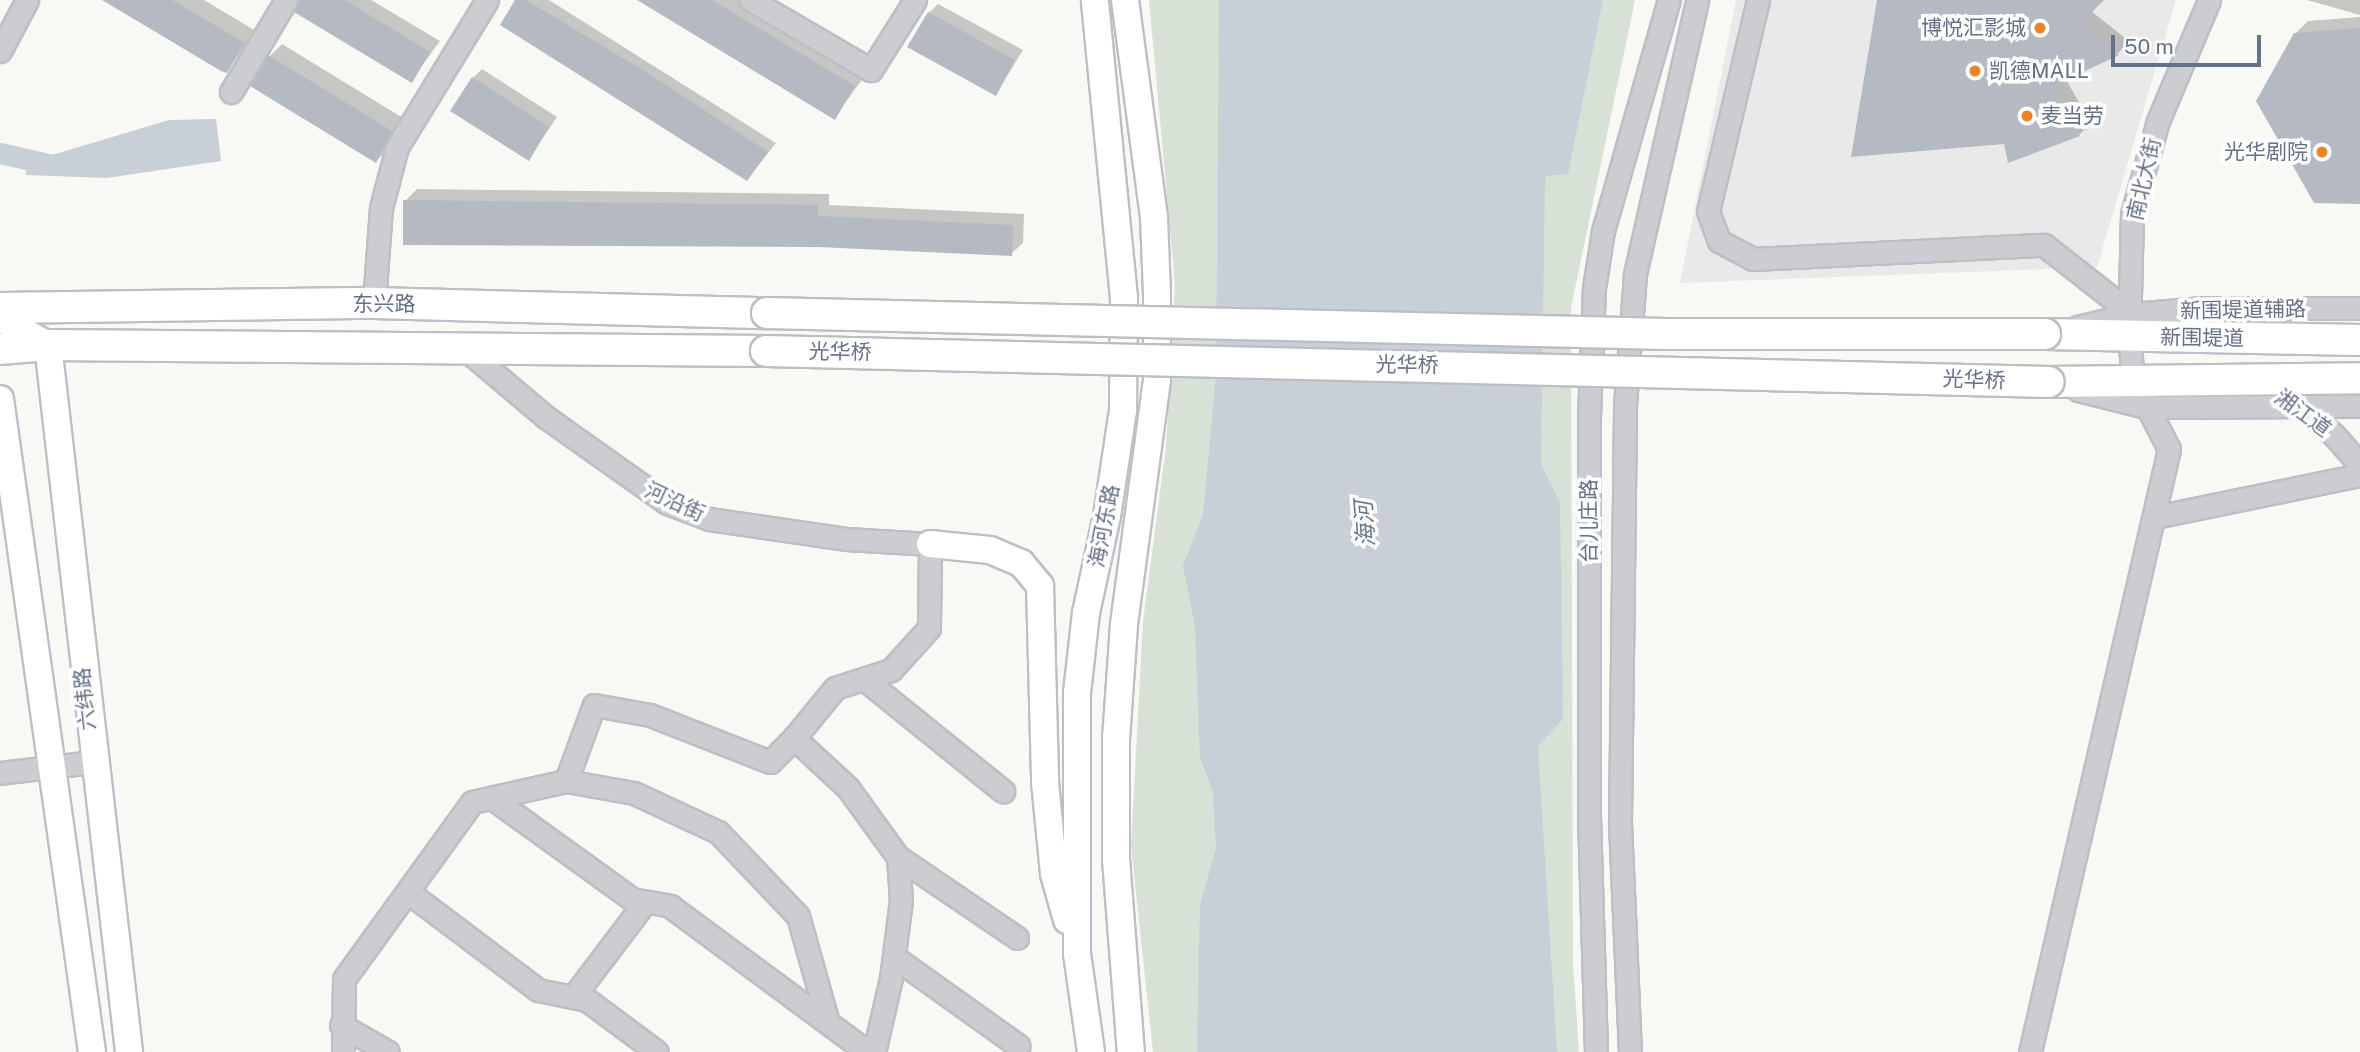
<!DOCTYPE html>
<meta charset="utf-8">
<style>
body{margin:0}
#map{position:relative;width:2360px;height:1052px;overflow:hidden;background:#f8f8f5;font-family:"Public Sans","Noto Sans SC",sans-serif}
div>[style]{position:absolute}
.built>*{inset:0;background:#e9e9e9}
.green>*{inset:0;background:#d8e1d6}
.water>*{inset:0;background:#c8cfd6}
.shadow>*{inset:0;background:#0003}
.canal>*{height:21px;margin:-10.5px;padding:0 10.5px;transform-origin:10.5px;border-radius:10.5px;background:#c8cfd6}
.building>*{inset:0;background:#b5b9c2}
.roads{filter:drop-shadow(2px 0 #bdbfc4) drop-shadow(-2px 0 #bdbfc4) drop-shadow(0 2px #bdbfc4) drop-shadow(0 -2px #bdbfc4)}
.minor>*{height:21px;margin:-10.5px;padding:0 10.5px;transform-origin:10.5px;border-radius:10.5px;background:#cbcdd1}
.major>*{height:26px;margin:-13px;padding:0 13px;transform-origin:13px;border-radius:13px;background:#fff}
.highway>*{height:30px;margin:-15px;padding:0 15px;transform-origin:15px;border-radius:15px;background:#fff}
.bridges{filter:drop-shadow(2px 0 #bcbec2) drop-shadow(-2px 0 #bcbec2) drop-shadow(0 2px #bcbec2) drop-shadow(0 -2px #bcbec2)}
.highway-bridge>*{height:30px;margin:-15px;padding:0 15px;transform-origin:15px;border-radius:15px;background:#fff}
.dots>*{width:19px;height:19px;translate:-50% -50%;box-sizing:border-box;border:4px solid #fff;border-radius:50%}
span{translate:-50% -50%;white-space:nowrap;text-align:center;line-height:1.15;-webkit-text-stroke:7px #fff;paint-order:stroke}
.poi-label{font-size:21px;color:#657089}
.right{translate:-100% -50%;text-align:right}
.left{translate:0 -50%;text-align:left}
.street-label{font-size:21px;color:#657089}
.water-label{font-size:23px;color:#66788b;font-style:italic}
.scale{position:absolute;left:2111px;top:35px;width:150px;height:32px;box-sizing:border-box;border:4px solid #657089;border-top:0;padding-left:9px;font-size:21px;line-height:24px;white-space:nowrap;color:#657089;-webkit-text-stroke:5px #fff;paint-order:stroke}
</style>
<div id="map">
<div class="built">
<i style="clip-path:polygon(1736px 0,2176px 0,2097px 267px,1680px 283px)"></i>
</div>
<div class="green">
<i style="clip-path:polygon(1149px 0,1635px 0,1571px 308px,1573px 964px,1579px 1052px,1153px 1052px,1131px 846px,1143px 621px,1166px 447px,1175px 284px)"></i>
</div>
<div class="water">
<i style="clip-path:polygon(1219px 0,1603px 0,1568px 174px,1545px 176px,1541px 464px,1560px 503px,1563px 719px,1538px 746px,1557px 1052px,1197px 1052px,1200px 904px,1216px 849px,1213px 793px,1200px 757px,1195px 626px,1183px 566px,1203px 515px,1216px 375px)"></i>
<i style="clip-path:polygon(216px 119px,221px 161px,107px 178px,26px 175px,26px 151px,52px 155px,169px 120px)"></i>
</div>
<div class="shadow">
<i style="clip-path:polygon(107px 0,204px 0,256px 31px,227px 70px)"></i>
<i style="clip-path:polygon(301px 0,371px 0,440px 41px,411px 81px)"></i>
<i style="clip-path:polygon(517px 0,549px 0,776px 143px,747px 179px)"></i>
<i style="clip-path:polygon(640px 0,744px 0,866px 74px,834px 118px)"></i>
<i style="clip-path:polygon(1879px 0,2101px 0,2091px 11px,2130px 42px,2118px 53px,2065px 78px,2091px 123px,2079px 135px,2006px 142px)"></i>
<i style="clip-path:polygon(2307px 0,2360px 0,2360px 15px)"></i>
<i style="clip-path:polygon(938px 4px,1023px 50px,996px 94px,929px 13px)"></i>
<i style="clip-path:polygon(2360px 17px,2360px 203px,2295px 34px,2308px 21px)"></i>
<i style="clip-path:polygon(282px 44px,403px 118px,388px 149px,376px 161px,270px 56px)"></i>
<i style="clip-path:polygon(482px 69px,557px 117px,529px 158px,473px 78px)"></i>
<i style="clip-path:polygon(417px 189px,829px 194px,829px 205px,1024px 214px,1023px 243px,1011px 254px,405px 201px)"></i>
</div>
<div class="canal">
<i style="left:0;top:153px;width:54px;rotate:12.8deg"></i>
</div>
<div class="building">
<i style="clip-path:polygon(102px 0,172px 0,245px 43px,227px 73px,221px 71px)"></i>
<i style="clip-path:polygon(299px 0,345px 0,430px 52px,412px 83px,294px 12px)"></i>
<i style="clip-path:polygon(515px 0,526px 0,651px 75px,768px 152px,747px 181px,500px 25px)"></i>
<i style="clip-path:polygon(637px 0,712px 0,855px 86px,835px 120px)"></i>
<i style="clip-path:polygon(1877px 0,2104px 0,2080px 24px,2119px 55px,2051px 87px,2080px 136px,2008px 163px,2004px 144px,1851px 157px)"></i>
<i style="clip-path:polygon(928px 12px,1015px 60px,996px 96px,907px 47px)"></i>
<i style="clip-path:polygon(2360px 28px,2360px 204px,2314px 203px,2256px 101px,2294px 33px)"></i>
<i style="clip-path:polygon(268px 55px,392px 131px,376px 163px,250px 86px)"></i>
<i style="clip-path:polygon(472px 77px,549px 127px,529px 161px,450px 111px)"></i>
<i style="clip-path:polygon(403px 200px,818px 205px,818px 216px,1013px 225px,1012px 256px,818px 247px,403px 245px)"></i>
</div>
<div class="roads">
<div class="minor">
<i style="left:751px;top:0;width:139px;rotate:30.3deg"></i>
<i style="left:871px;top:70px;width:83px;rotate:-57.8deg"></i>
<i style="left:1758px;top:0;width:217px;rotate:103.3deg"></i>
<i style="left:1708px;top:211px;width:32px;rotate:70deg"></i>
<i style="left:1719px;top:241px;width:38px;rotate:28deg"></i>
<i style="left:1753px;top:259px;width:291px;rotate:-2.8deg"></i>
<i style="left:2044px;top:245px;width:112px;rotate:38.1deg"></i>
<i style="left:0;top:51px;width:58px;rotate:-62.1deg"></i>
<i style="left:231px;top:92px;width:107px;rotate:-59.1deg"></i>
<i style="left:374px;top:303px;width:95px;rotate:-85.8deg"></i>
<i style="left:381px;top:208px;width:63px;rotate:-75.3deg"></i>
<i style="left:397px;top:147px;width:172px;rotate:-58.5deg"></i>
<i style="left:2077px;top:327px;width:57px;rotate:-13.3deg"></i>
<i style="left:2132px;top:314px;width:71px;rotate:-4.8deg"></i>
<i style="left:2203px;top:308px;width:157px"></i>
<i style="left:465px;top:349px;width:107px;rotate:40.1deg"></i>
<i style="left:547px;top:418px;width:147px;rotate:35.3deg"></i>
<i style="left:667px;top:503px;width:45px;rotate:20.9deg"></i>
<i style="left:709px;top:519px;width:138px;rotate:8.3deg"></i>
<i style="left:846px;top:539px;width:84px;rotate:3.4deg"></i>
<i style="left:930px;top:544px;width:84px;rotate:90.7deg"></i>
<i style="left:929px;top:628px;width:57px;rotate:132.1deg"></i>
<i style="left:891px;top:670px;width:59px;rotate:162.2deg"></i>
<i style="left:835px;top:688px;width:65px;rotate:129.4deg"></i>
<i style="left:794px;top:738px;width:74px;rotate:42.8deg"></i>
<i style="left:848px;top:788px;width:85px;rotate:54.1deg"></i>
<i style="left:898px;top:857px;width:43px;rotate:86deg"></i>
<i style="left:901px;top:900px;width:79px;rotate:97.3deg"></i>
<i style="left:891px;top:978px;width:76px;rotate:102.9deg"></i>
<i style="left:2078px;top:390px;width:69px;rotate:14.2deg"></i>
<i style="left:2145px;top:407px;width:215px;rotate:-0.3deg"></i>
<i style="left:2297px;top:404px;width:48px;rotate:40deg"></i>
<i style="left:2334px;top:435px;width:40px;rotate:49deg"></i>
<i style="left:2155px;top:517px;width:209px;rotate:-11.6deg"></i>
<i style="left:864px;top:679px;width:179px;rotate:38.9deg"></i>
<i style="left:0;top:773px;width:93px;rotate:-6.8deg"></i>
<i style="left:566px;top:781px;width:69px;rotate:10deg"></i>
<i style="left:634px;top:793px;width:93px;rotate:24.9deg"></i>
<i style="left:718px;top:832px;width:116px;rotate:46.4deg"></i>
<i style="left:798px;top:916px;width:107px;rotate:74.3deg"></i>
<i style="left:492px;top:798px;width:173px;rotate:35.8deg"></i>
<i style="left:632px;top:899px;width:39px;rotate:10deg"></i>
<i style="left:670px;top:906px;width:245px;rotate:36.5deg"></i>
<i style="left:898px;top:857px;width:144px;rotate:34.2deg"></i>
<i style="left:408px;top:892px;width:163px;rotate:37deg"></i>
<i style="left:538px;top:990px;width:50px;rotate:11.5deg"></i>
<i style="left:587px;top:1000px;width:87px;rotate:36.6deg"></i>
<i style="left:894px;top:957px;width:153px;rotate:35.5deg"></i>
<i style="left:573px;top:997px;width:119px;rotate:-52.8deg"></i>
<i style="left:341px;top:1025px;width:54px;rotate:29.9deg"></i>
<i style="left:343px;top:1052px;width:73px;rotate:-89.2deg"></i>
<i style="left:344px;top:979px;width:218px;rotate:-54.1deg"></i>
<i style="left:472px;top:802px;width:96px;rotate:-12.6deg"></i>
<i style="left:566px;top:781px;width:81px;rotate:-69.8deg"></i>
<i style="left:594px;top:705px;width:57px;rotate:10.1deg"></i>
<i style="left:650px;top:715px;width:129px;rotate:21.4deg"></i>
<i style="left:770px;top:762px;width:34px;rotate:-45deg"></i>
<i style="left:1596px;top:1052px;width:235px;rotate:-91.7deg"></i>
<i style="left:1589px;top:817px;width:400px;rotate:-90deg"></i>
<i style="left:1589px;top:417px;width:129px;rotate:-87.8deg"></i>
<i style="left:1594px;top:288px;width:58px;rotate:-81deg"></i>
<i style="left:1603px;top:231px;width:240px;rotate:-74.1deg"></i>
<i style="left:1630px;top:1052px;width:231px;rotate:-92.5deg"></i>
<i style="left:1620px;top:821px;width:416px;rotate:-89.3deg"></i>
<i style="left:1625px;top:405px;width:131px;rotate:-85.6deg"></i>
<i style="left:1635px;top:274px;width:281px;rotate:-77.2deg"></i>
<i style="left:2030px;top:1052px;width:619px;rotate:-77.02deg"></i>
<i style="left:2169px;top:449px;width:79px;rotate:-117.2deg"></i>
<i style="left:2133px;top:379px;width:42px;rotate:-95.4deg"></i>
<i style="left:2129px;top:337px;width:123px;rotate:-88.6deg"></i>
<i style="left:2132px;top:214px;width:97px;rotate:-74.4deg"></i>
<i style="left:2158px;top:121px;width:131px;rotate:-67.1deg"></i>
</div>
<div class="major">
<i style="left:1125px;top:0;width:220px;rotate:82.4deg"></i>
<i style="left:1154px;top:218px;width:76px;rotate:87.7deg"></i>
<i style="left:1157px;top:294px;width:86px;rotate:90deg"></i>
<i style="left:1157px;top:380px;width:247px;rotate:97.7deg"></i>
<i style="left:1124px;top:625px;width:113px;rotate:94deg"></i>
<i style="left:1116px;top:738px;width:121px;rotate:90deg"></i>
<i style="left:1116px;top:859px;width:194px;rotate:85.6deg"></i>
<i style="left:0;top:318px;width:55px;rotate:29.4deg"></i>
<i style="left:48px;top:345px;width:712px;rotate:83.46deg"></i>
<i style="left:0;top:399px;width:659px;rotate:81.98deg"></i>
<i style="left:930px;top:544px;width:60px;rotate:5.7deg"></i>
<i style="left:990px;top:550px;width:34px;rotate:23deg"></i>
<i style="left:1021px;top:563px;width:30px;rotate:50deg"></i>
<i style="left:1040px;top:586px;width:196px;rotate:88.5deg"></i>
<i style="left:1045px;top:782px;width:92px;rotate:84.4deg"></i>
<i style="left:1054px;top:874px;width:48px;rotate:74.2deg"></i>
<i style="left:1091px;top:1052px;width:99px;rotate:-98.1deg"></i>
<i style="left:1077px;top:954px;width:261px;rotate:-90deg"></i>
<i style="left:1077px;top:693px;width:81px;rotate:-83.6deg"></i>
<i style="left:1086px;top:613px;width:99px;rotate:-77.8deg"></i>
<i style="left:1107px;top:516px;width:107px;rotate:-81.4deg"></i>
<i style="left:1123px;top:410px;width:112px;rotate:-89.5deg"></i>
<i style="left:1124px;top:298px;width:299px;rotate:-95.6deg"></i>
</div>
<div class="highway">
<i style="left:0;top:308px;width:374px;rotate:-0.8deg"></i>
<i style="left:374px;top:303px;width:393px;rotate:1.5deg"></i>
<i style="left:2045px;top:334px;width:315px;rotate:1.1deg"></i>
<i style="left:0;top:349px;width:48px;rotate:-4.8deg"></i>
<i style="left:48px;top:345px;width:718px;rotate:0.48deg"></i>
<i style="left:2049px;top:382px;width:311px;rotate:-0.7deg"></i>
</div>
</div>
<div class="bridges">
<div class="highway-bridge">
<i style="left:767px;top:313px;width:899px;rotate:1.34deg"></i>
<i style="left:1666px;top:334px;width:379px"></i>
<i style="left:766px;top:351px;width:1283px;rotate:1.38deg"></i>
</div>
</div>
<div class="dots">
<i style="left:2040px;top:28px;background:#ee8420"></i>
<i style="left:1975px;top:71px;background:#ee8420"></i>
<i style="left:2027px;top:116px;background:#ee8420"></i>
<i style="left:2322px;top:152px;background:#ee8420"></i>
</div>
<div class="poi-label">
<span class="right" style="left:2026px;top:28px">博悦汇影城</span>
<span class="left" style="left:1989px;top:71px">凯德MALL</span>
<span class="left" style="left:2041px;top:116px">麦当劳</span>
<span class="right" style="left:2308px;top:152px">光华剧院</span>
</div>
<div class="street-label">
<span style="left:2144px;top:179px;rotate:-77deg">南北大街</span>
<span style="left:384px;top:304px">东兴路</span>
<span style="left:2243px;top:310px;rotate:-1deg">新围堤道辅路</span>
<span style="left:2202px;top:338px;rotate:1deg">新围堤道</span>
<span style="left:840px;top:352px;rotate:1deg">光华桥</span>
<span style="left:1407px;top:365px;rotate:1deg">光华桥</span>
<span style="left:1974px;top:380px;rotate:2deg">光华桥</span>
<span style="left:2303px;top:413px;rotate:36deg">湘江道</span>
<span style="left:675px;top:502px;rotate:25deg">河沿街</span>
<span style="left:1589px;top:521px;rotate:-90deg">台儿庄路</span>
<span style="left:1104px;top:526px;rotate:-79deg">海河东路</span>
<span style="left:85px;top:699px;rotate:-96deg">六纬路</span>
</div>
<div class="water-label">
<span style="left:1365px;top:524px;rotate:-94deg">海河</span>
</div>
<div class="scale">50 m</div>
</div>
